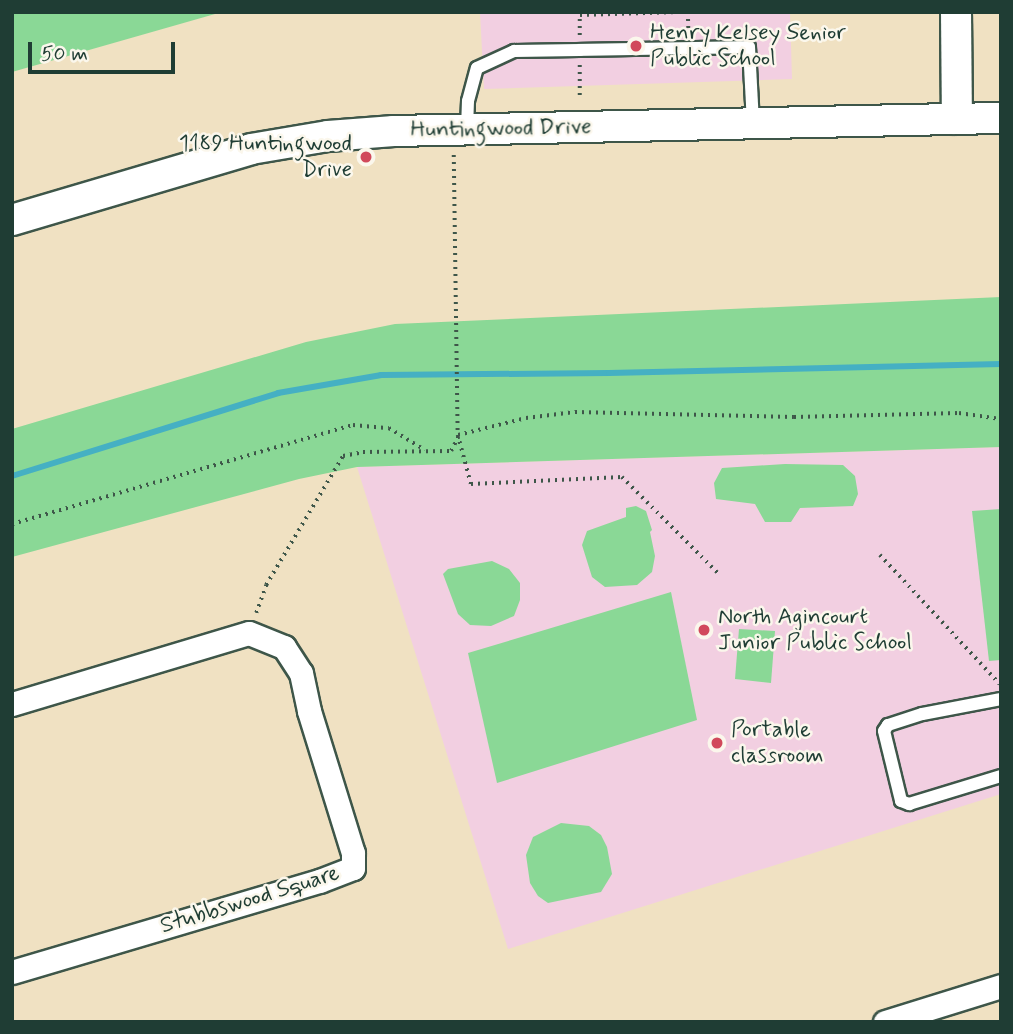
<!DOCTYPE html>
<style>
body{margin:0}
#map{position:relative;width:1013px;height:1034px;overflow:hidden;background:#f0e1c2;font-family:Mynerve,sans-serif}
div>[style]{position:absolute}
.built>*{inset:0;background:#f2cfe1}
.green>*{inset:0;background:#8ad896}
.stream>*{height:6px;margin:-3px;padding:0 3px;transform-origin:3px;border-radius:3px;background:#45b0c3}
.path>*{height:3.5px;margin-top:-1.75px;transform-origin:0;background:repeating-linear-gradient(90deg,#3e5649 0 2px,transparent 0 7px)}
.roads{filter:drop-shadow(2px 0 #3e5649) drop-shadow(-2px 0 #3e5649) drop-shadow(0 2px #3e5649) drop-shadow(0 -2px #3e5649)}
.service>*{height:12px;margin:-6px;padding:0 6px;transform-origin:6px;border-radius:6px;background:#fff}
.minor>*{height:23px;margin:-11.5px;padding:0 11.5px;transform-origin:11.5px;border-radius:11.5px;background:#fff}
.tertiary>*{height:30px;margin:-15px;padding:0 15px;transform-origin:15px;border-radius:15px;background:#fff}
.dots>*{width:19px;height:19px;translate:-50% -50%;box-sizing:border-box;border:4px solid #fbf7ec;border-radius:50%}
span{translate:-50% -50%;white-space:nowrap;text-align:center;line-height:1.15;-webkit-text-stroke:5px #fbf7ec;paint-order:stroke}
.poi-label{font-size:23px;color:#1f3d34}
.left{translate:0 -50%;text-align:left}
.right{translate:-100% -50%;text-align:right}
.street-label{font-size:23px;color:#1f3d34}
.frame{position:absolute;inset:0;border:14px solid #1f3d34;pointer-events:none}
.scale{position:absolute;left:28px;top:42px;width:147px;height:32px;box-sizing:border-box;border:4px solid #1f3d34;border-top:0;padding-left:9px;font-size:21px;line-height:24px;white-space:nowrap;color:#1f3d34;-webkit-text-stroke:5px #fbf7ec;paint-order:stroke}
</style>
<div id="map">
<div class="built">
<i style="clip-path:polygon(480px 12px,790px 12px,792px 79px,484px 89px)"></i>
<i style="clip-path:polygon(1001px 447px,1001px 794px,508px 949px,357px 467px)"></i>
</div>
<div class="green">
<i style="clip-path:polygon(12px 12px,222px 12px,12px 72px)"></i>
<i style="clip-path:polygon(1001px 297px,1001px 447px,357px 467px,299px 479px,12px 557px,12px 429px,306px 342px,395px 324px)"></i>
<i style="clip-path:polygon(785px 464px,843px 465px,855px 476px,858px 494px,853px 506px,800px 508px,791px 522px,765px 522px,755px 504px,716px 499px,714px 483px,722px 468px)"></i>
<i style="clip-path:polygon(636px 506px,646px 511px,652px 530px,650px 532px,655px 556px,652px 572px,637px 585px,605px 587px,592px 577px,582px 545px,587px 531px,626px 517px,626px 508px)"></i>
<i style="clip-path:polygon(1001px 509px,1001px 660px,989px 661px,972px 511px)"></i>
<i style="clip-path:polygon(492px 561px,509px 569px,520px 583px,520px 600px,514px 616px,491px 626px,470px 625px,458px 614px,443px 574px,448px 569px)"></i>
<i style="clip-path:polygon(671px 592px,697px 720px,497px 783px,468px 653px)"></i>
<i style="clip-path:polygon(739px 629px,775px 631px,771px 683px,735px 679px)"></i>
<i style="clip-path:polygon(561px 823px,589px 826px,601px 835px,607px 847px,612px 874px,601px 892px,548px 903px,538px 896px,530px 883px,526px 855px,533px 837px)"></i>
</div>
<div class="stream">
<i style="left:12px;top:476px;width:279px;rotate:-17.3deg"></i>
<i style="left:278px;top:393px;width:105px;rotate:-9.9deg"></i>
<i style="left:381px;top:375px;width:228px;rotate:-0.5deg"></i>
<i style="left:609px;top:373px;width:392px;rotate:-1.3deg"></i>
</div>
<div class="path">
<i style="left:580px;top:12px;width:24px;rotate:90deg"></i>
<i style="left:688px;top:12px;width:23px;rotate:88deg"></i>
<i style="left:580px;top:15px;width:99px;rotate:-1.7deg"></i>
<i style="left:580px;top:65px;width:33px;rotate:90deg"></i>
<i style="left:454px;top:155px;width:280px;rotate:89.2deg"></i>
<i style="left:458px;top:435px;width:51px;rotate:75.1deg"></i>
<i style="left:471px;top:484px;width:151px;rotate:-2.7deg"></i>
<i style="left:622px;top:477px;width:136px;rotate:45deg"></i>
<i style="left:458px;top:435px;width:70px;rotate:-14deg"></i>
<i style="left:526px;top:418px;width:49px;rotate:-7deg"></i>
<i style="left:575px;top:412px;width:219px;rotate:1.3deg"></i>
<i style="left:794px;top:417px;width:165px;rotate:-1.4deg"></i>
<i style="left:959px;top:413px;width:42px;rotate:8.1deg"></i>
<i style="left:12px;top:524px;width:355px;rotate:-16.2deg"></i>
<i style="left:353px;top:425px;width:36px;rotate:5deg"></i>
<i style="left:389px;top:428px;width:42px;rotate:31.4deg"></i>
<i style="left:880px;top:555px;width:176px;rotate:47.1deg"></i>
<i style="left:256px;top:613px;width:30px;rotate:-70deg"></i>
<i style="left:266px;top:585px;width:150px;rotate:-59.2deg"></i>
<i style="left:343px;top:456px;width:20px;rotate:-11deg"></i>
<i style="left:363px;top:452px;width:88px;rotate:-0.7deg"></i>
<i style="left:451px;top:451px;width:16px;rotate:-63deg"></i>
</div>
<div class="roads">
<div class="service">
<i style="left:467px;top:129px;width:28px;rotate:-88deg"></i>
<i style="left:468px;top:101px;width:34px;rotate:-75deg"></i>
<i style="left:477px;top:68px;width:41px;rotate:-24.7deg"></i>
<i style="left:514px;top:51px;width:66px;rotate:-0.9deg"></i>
<i style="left:580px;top:50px;width:169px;rotate:-1deg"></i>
<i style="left:749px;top:47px;width:77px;rotate:87deg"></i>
<i style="left:1001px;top:699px;width:80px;rotate:169.2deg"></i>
<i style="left:922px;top:714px;width:36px;rotate:162deg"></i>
<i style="left:888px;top:725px;width:7px;rotate:124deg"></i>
<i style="left:884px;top:731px;width:72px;rotate:76.3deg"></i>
<i style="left:901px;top:801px;width:9px;rotate:21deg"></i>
<i style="left:909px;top:804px;width:96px;rotate:-16.9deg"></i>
</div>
<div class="minor">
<i style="left:12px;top:704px;width:247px;rotate:-16.7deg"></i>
<i style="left:249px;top:633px;width:38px;rotate:22deg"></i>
<i style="left:284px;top:647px;width:31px;rotate:57deg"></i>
<i style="left:301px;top:673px;width:39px;rotate:78deg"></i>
<i style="left:309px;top:711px;width:149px;rotate:72.8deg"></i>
<i style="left:353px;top:853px;width:15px;rotate:90deg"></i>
<i style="left:353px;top:868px;width:36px;rotate:159deg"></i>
<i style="left:319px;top:881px;width:320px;rotate:163.5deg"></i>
<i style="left:885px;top:1022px;width:121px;rotate:-17.2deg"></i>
</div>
<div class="tertiary">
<i style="left:956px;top:12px;width:107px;rotate:89.5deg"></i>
<i style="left:12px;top:220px;width:249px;rotate:-16.5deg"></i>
<i style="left:251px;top:149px;width:78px;rotate:-9.6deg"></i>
<i style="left:328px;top:136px;width:66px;rotate:-4.3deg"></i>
<i style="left:394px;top:131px;width:607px;rotate:-1.23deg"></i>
</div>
</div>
<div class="dots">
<i style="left:636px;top:46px;background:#d1495b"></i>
<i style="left:366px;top:157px;background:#d1495b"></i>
<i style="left:704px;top:630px;background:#d1495b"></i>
<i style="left:717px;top:743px;background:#d1495b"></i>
</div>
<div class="poi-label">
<span class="left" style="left:650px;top:46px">Henry Kelsey Senior<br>Public School</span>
<span class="right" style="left:352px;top:157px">1189 Huntingwood<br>Drive</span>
<span class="left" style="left:718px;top:630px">North Agincourt<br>Junior Public School</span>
<span class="left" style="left:731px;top:743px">Portable<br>classroom</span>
</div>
<div class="street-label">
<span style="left:501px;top:129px;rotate:-1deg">Huntingwood Drive</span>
<span style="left:250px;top:900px;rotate:-17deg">Stubbswood Square</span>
</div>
<div class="frame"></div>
<div class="scale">50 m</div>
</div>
